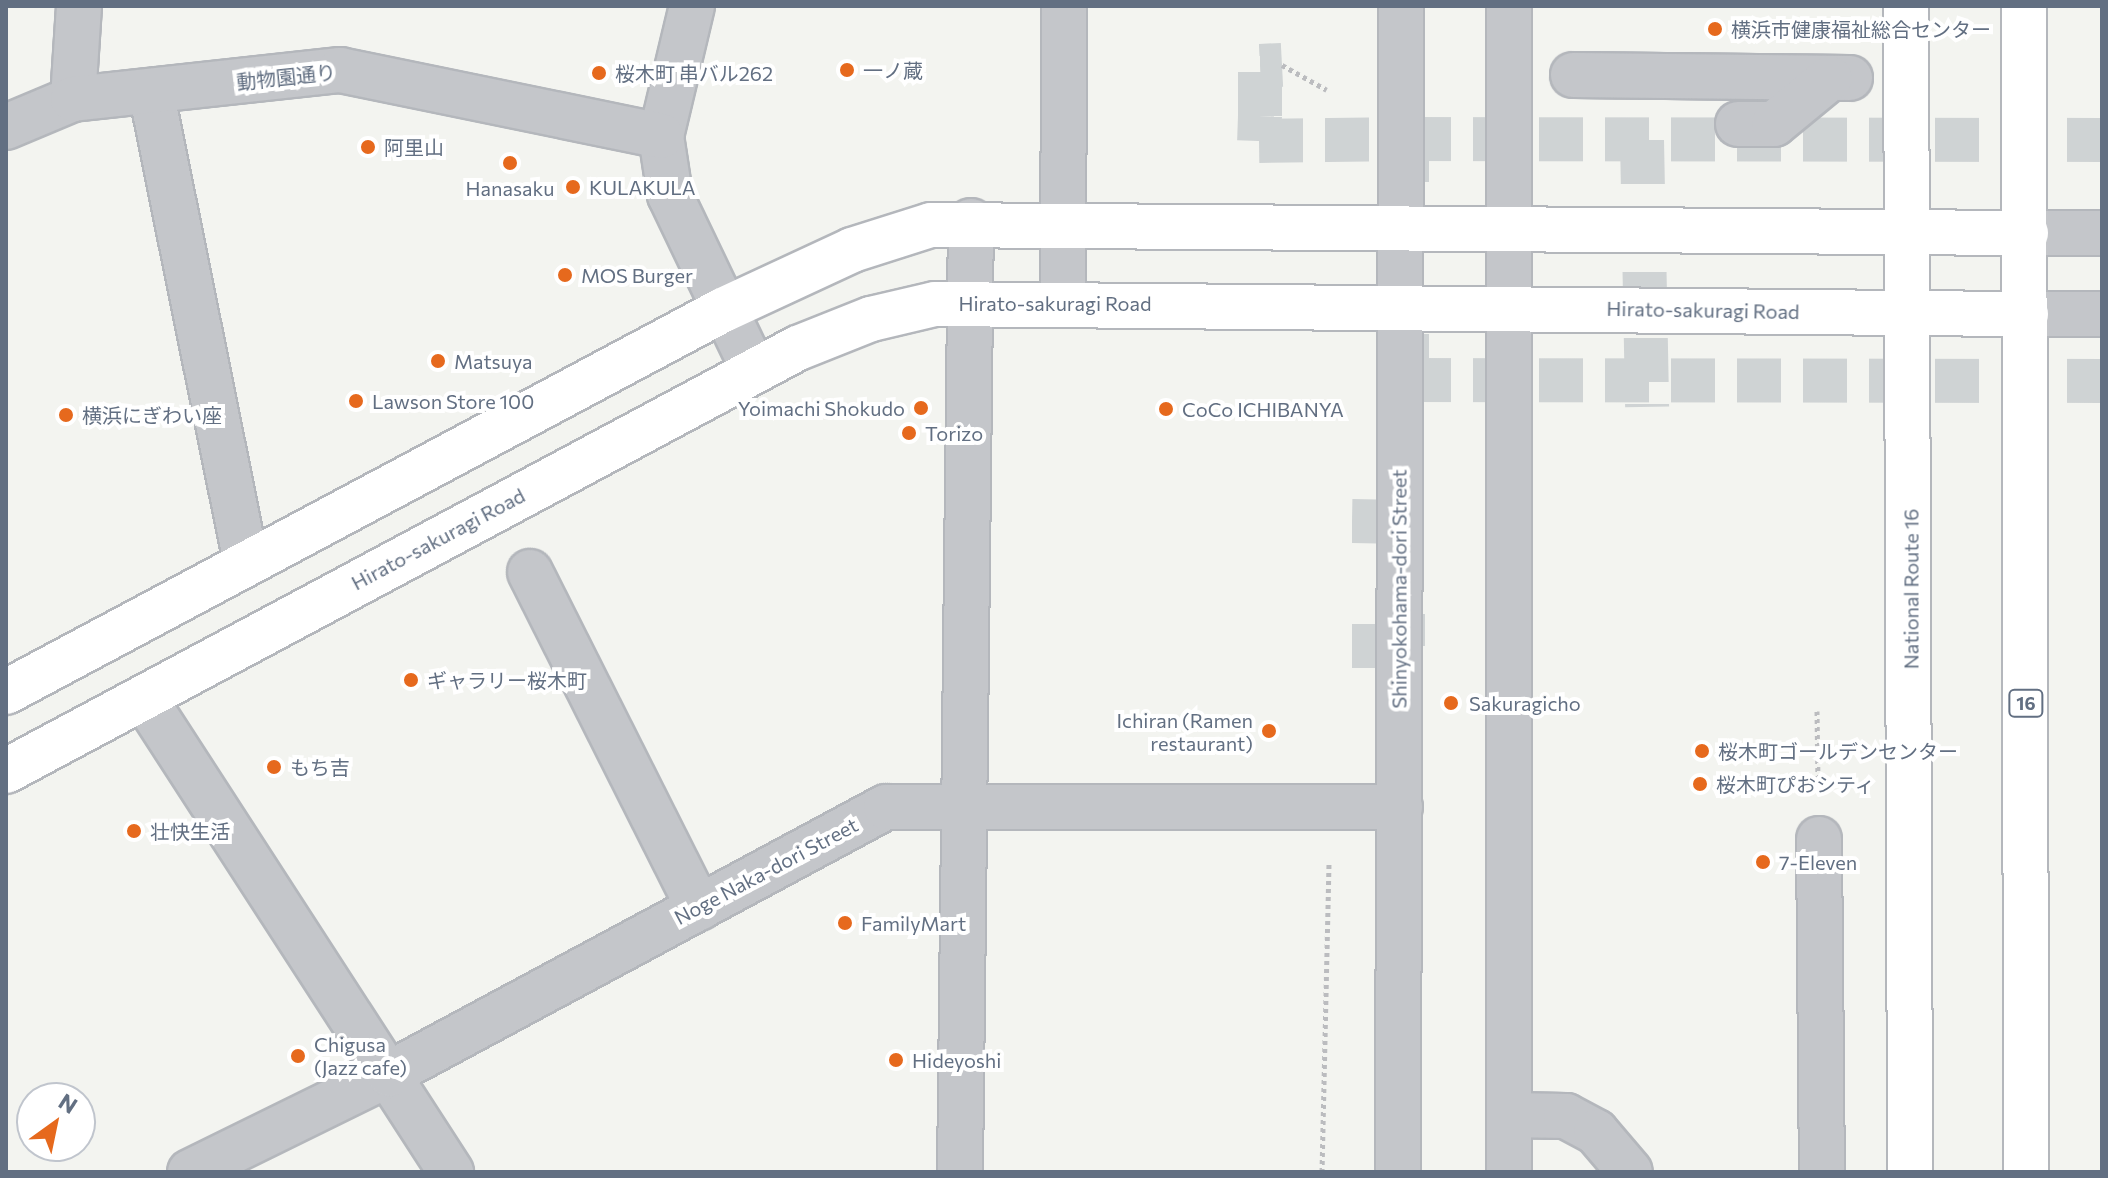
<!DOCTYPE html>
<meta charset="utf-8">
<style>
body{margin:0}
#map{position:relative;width:2108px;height:1178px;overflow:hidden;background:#f3f4f0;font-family:Commissioner,"Noto Sans JP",sans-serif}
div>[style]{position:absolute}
.minor-tunnel>*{height:44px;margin-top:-22px;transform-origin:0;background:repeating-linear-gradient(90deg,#cfd3d4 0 44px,transparent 0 66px)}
.path>*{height:5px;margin-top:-2.5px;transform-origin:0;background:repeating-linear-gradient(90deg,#bbbcbf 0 4px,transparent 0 8px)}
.roads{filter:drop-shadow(2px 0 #b4b7bc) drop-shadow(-2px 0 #b4b7bc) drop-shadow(0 2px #b4b7bc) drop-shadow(0 -2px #b4b7bc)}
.minor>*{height:44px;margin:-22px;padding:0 22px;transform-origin:22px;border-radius:22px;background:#c4c6ca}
.major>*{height:44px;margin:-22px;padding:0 22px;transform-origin:22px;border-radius:22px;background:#fff}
.highway>*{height:44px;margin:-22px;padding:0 22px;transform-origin:22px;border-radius:22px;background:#fff}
.dots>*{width:22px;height:22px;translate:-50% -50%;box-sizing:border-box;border:4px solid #fff;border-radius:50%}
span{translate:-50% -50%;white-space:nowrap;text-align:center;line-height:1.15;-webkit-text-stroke:8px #fff;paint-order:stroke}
.shield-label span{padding:2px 6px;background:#fff;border:2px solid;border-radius:6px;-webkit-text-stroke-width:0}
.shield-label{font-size:18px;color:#626f82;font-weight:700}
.poi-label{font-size:20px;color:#626f82}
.left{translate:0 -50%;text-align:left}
.right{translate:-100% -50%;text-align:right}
.street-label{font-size:20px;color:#626f82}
.frame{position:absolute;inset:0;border:8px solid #626f82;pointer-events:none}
.north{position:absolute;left:16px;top:1082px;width:80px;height:80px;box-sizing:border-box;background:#fff;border:2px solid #c0c5cd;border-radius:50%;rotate:33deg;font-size:22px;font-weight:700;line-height:32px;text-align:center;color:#626f82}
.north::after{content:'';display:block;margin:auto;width:28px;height:36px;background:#e6691d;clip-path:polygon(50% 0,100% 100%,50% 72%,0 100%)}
</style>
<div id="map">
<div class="minor-tunnel">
<i style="left:1246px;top:116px;width:14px"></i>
<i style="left:1260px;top:116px;width:25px;rotate:92deg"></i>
<i style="left:1259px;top:141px;width:148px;rotate:-0.8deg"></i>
<i style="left:1260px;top:116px;width:50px;rotate:-90deg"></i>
<i style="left:1260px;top:66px;width:22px;rotate:-3deg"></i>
<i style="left:1642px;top:140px;width:267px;rotate:88.9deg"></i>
<i style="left:1407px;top:182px;width:43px;rotate:-90deg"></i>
<i style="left:1407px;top:139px;width:695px;rotate:0.08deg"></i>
<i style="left:1407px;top:334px;width:46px;rotate:90deg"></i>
<i style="left:1407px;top:380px;width:695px;rotate:0.08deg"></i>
<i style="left:1352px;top:521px;width:51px;rotate:1.1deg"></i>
<i style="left:1352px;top:646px;width:51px"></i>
<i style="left:1403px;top:646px;width:32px;rotate:-90deg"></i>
</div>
<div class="path">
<i style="left:1282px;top:65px;width:51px;rotate:29.1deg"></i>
<i style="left:2100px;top:687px;width:2px"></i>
<i style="left:1817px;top:711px;width:71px;rotate:89.2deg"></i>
<i style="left:1322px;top:1172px;width:309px;rotate:-88.7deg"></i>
</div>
<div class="roads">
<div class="minor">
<i style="left:692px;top:6px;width:134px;rotate:103.4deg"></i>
<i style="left:661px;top:136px;width:60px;rotate:81.3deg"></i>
<i style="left:670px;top:195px;width:194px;rotate:64.4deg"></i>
<i style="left:1573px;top:75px;width:277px;rotate:0.6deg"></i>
<i style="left:151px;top:91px;width:481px;rotate:78.6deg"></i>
<i style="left:73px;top:99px;width:93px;rotate:-86.3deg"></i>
<i style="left:1738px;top:124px;width:36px"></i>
<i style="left:1774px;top:124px;width:72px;rotate:-39.4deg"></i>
<i style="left:6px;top:127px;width:73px;rotate:-22.7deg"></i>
<i style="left:73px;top:99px;width:269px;rotate:-6.2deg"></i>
<i style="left:340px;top:70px;width:328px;rotate:11.6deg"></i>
<i style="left:2026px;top:233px;width:76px"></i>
<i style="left:1063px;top:302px;width:296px;rotate:-89.8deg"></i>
<i style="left:2026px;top:314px;width:76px"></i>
<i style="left:530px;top:572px;width:376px;rotate:63.3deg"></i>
<i style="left:144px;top:698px;width:565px;rotate:57.07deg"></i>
<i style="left:1819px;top:839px;width:333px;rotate:89.5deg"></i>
<i style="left:1509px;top:1115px;width:57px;rotate:1deg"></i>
<i style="left:1566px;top:1116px;width:34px;rotate:28deg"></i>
<i style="left:1596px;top:1132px;width:52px;rotate:49.6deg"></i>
<i style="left:190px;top:1172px;width:222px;rotate:-26.2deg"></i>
<i style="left:389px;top:1074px;width:564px;rotate:-28.25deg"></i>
<i style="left:886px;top:807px;width:514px"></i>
<i style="left:960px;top:1172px;width:951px;rotate:-89.34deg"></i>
<i style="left:1398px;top:1172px;width:1166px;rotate:-89.85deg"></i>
<i style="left:1509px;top:1172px;width:1166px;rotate:-90deg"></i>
</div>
<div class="major">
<i style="left:6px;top:692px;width:812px;rotate:-28.05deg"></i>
<i style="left:723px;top:310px;width:142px;rotate:-24.9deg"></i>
<i style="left:852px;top:250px;width:83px;rotate:-17.6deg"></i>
<i style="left:931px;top:225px;width:1095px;rotate:0.42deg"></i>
<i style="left:6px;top:771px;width:898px;rotate:-28.11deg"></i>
<i style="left:798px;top:348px;width:79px;rotate:-21.7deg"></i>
<i style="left:871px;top:319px;width:66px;rotate:-13.2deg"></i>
<i style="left:935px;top:304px;width:1091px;rotate:0.53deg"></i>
</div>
<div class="highway">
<i style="left:1906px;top:6px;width:1166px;rotate:89.8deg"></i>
<i style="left:2024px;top:6px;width:1166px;rotate:89.9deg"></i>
</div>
</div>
<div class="dots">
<i style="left:1715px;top:29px;background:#e6691d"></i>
<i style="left:847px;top:70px;background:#e6691d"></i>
<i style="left:599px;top:73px;background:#e6691d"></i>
<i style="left:368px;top:147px;background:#e6691d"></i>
<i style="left:510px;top:163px;background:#e6691d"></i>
<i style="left:573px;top:187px;background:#e6691d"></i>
<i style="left:565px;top:275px;background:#e6691d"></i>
<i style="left:438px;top:361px;background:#e6691d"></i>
<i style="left:356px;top:401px;background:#e6691d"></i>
<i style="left:921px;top:408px;background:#e6691d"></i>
<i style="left:1166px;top:409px;background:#e6691d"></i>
<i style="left:66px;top:415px;background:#e6691d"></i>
<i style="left:909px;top:433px;background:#e6691d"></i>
<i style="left:411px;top:680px;background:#e6691d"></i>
<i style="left:1451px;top:703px;background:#e6691d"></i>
<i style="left:1269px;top:731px;background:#e6691d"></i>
<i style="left:1702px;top:751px;background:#e6691d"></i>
<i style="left:274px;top:767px;background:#e6691d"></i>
<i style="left:1700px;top:784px;background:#e6691d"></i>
<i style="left:134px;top:831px;background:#e6691d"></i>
<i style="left:1763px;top:862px;background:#e6691d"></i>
<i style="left:845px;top:923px;background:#e6691d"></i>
<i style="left:298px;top:1056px;background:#e6691d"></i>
<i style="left:896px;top:1060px;background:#e6691d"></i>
</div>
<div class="shield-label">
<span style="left:2026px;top:703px">16</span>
</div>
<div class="poi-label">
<span class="left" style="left:1731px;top:29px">横浜市健康福祉総合センター</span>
<span class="left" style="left:863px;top:70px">一ノ蔵</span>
<span class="left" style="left:615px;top:73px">桜木町 串バル262</span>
<span class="left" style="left:384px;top:147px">阿里山</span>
<span class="left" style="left:589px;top:187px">KULAKULA</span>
<span style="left:510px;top:188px">Hanasaku</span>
<span class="left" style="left:581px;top:275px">MOS Burger</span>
<span class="left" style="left:454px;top:361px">Matsuya</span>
<span class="left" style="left:372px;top:401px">Lawson Store 100</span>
<span class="right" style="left:905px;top:408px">Yoimachi Shokudo</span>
<span class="left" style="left:1182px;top:409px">CoCo ICHIBANYA</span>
<span class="left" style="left:82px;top:415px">横浜にぎわい座</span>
<span class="left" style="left:925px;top:433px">Torizo</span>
<span class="left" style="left:427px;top:680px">ギャラリー桜木町</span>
<span class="left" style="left:1469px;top:703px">Sakuragicho</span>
<span class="right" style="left:1253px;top:732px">Ichiran (Ramen<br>restaurant)</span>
<span class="left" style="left:1718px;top:751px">桜木町ゴールデンセンター</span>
<span class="left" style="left:290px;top:767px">もち吉</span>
<span class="left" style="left:1716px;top:784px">桜木町ぴおシティ</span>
<span class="left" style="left:150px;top:831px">壮快生活</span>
<span class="left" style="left:1779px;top:862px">7-Eleven</span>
<span class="left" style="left:861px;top:923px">FamilyMart</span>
<span class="left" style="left:314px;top:1056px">Chigusa<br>(Jazz cafe)</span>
<span class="left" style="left:912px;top:1060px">Hideyoshi</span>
</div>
<div class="street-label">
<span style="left:286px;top:77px;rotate:-6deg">動物園通り</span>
<span style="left:1055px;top:303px">Hirato-sakuragi Road</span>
<span style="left:1703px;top:310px;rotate:1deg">Hirato-sakuragi Road</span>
<span style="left:438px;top:539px;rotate:-28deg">Hirato-sakuragi Road</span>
<span style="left:1399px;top:589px;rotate:-90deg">Shinyokohama-dori Street</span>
<span style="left:1911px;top:589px;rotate:-90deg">National Route 16</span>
<span style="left:766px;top:871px;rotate:-28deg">Noge Naka-dori Street</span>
</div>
<div class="frame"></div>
<div class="north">N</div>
</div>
